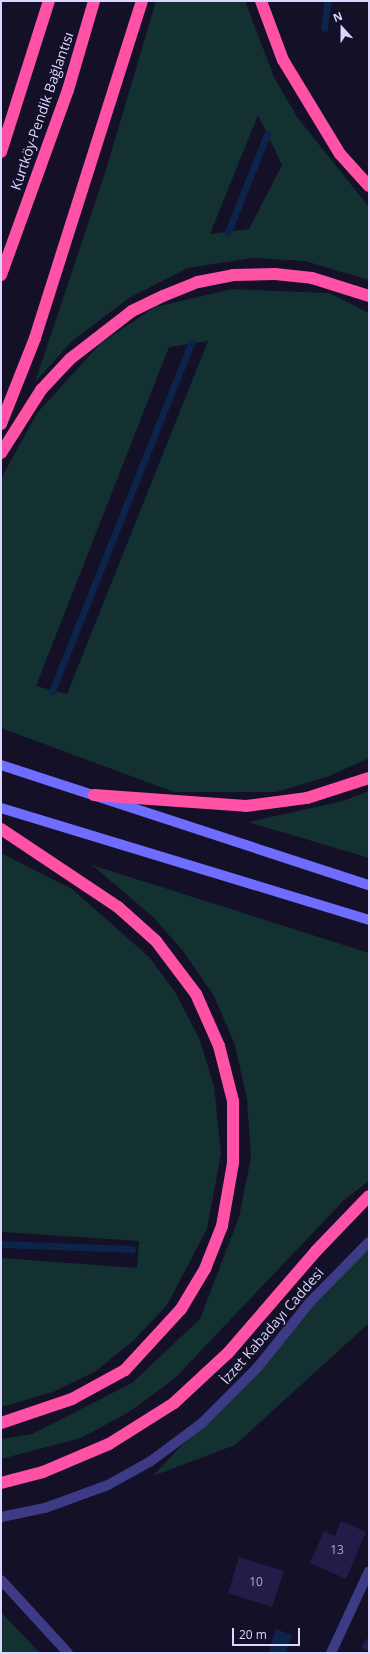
<!DOCTYPE html>
<meta charset="utf-8">
<style>
body{margin:0}
#map{position:relative;width:370px;height:1654px;overflow:hidden;background:#131027;font-family:"Open Sans",sans-serif}
div>[style]{position:absolute}
.green>*{inset:0;background:#133130}
.water>*{inset:0;background:#0c244a}
.stream>*{height:7px;margin:-3.5px;padding:0 3.5px;transform-origin:3.5px;border-radius:3.5px;background:#0c244a}
.building>*{inset:0;background:#241c48}
.service>*{height:10px;margin:-5px;padding:0 5px;transform-origin:5px;border-radius:5px;background:#3d3b86}
.minor>*{height:10px;margin:-5px;padding:0 5px;transform-origin:5px;border-radius:5px;background:#3d3b86}
.tertiary>*{height:10px;margin:-5px;padding:0 5px;transform-origin:5px;border-radius:5px;background:#3d3b86}
.secondary>*{height:10px;margin:-5px;padding:0 5px;transform-origin:5px;border-radius:5px;background:#6f6dff}
.motorway>*{height:12px;margin:-6px;padding:0 6px;transform-origin:6px;border-radius:6px;background:#ff51a6}
span{translate:-50% -50%;white-space:nowrap;text-align:center;line-height:1.15;-webkit-text-stroke:3px #131027;paint-order:stroke}
.number-label{font-size:12px;color:#aca8d1}
.number-label span{-webkit-text-stroke-width:0}
.street-label{font-size:14px;color:#dad6ff}
.frame{position:absolute;inset:0;border:2px solid #dad6ff;pointer-events:none}
.north{position:absolute;left:322px;top:8px;width:40px;height:40px;-webkit-text-stroke:3px #131027;paint-order:stroke;rotate:339deg;font-size:11px;font-weight:700;line-height:16px;text-align:center;color:#dad6ff}
.north::after{content:'';display:block;margin:auto;width:14px;height:18px;background:#dad6ff;clip-path:polygon(50% 0,100% 100%,50% 72%,0 100%)}
.scale{position:absolute;left:232px;top:1628px;width:68px;height:18px;box-sizing:border-box;border:2px solid #dad6ff;border-top:0;padding-left:5px;font-size:12px;line-height:14px;white-space:nowrap;color:#dad6ff;-webkit-text-stroke:3px #131027;paint-order:stroke}
</style>
<div id="map">
<div class="green">
<i style="clip-path:polygon(evenodd,156px 1px,245px 1px,274px 77px,297px 117px,369px 207px,369px 280px,305px 261px,252px 258px,188px 268px,129px 298px,72px 341px,35px 382px,105px 173px,156px 1px,258px 115px,282px 165px,249px 229px,210px 234px,258px 115px)"></i>
<i style="clip-path:polygon(evenodd,232px 289px,329px 293px,369px 313px,369px 758px,327px 777px,276px 792px,174px 792px,1px 728px,1px 479px,37px 413px,101px 343px,155px 307px,232px 289px,208px 341px,67px 694px,36px 686px,169px 347px,208px 341px)"></i>
<i style="clip-path:polygon(369px 791px,369px 858px,248px 822px,343px 801px)"></i>
<i style="clip-path:polygon(1px 853px,72px 889px,149px 957px,175px 992px,199px 1038px,214px 1086px,221px 1153px,207px 1229px,167px 1305px,134px 1340px,96px 1371px,53px 1392px,1px 1407px,1px 1258px,137px 1268px,139px 1241px,1px 1232px)"></i>
<i style="clip-path:polygon(92px 865px,369px 953px,369px 1181px,344px 1200px,174px 1379px,129px 1412px,81px 1438px,1px 1459px,1px 1439px,32px 1434px,132px 1383px,200px 1319px,239px 1217px,251px 1157px,247px 1100px,235px 1045px,214px 996px,183px 951px,153px 917px)"></i>
<i style="clip-path:polygon(369px 1243px,369px 1323px,235px 1445px,153px 1476px)"></i>
<i style="clip-path:polygon(1px 1612px,39px 1652px,38px 1653px,1px 1653px)"></i>
</div>
<div class="water">
<i style="clip-path:polygon(276px 1629px,292px 1635px,285px 1653px,268px 1653px)"></i>
</div>
<div class="stream">
<i style="left:324px;top:28px;width:27px;rotate:-82deg"></i>
<i style="left:228px;top:232px;width:105px;rotate:-68.3deg"></i>
<i style="left:52px;top:691px;width:375px;rotate:-68.2deg"></i>
<i style="left:1px;top:1244px;width:131px;rotate:2.2deg"></i>
</div>
<div class="building">
<i style="clip-path:polygon(341px 1521px,366px 1532px,346px 1579px,310px 1563px,324px 1531px,335px 1536px)"></i>
<i style="clip-path:polygon(239px 1557px,284px 1571px,272px 1607px,228px 1593px)"></i>
<i style="clip-path:polygon(369px 1636px,369px 1652px,361px 1647px)"></i>
</div>
<div class="service">
<i style="left:1px;top:1580px;width:99px;rotate:47.5deg"></i>
</div>
<div class="minor">
<i style="left:331px;top:1653px;width:90px;rotate:-65.1deg"></i>
</div>
<div class="tertiary">
<i style="left:1px;top:1517px;width:45px;rotate:-11.6deg"></i>
<i style="left:45px;top:1508px;width:67px;rotate:-20.1deg"></i>
<i style="left:108px;top:1485px;width:49px;rotate:-29.2deg"></i>
<i style="left:151px;top:1461px;width:64px;rotate:-36.7deg"></i>
<i style="left:202px;top:1423px;width:78px;rotate:-45deg"></i>
<i style="left:257px;top:1368px;width:85px;rotate:-51.2deg"></i>
<i style="left:310px;top:1302px;width:84px;rotate:-45.5deg"></i>
</div>
<div class="secondary">
<i style="left:1px;top:765px;width:387px;rotate:18.1deg"></i>
<i style="left:1px;top:808px;width:385px;rotate:16.9deg"></i>
</div>
<div class="motorway">
<i style="left:261px;top:1px;width:63px;rotate:69.6deg"></i>
<i style="left:283px;top:60px;width:110px;rotate:58.8deg"></i>
<i style="left:340px;top:154px;width:43px;rotate:47.8deg"></i>
<i style="left:1px;top:152px;width:158px;rotate:-72.4deg"></i>
<i style="left:1px;top:275px;width:197px;rotate:-70.1deg"></i>
<i style="left:68px;top:90px;width:93px;rotate:-73.7deg"></i>
<i style="left:1px;top:424px;width:92px;rotate:-68.4deg"></i>
<i style="left:35px;top:338px;width:354px;rotate:-72.4deg"></i>
<i style="left:1px;top:453px;width:75px;rotate:-57.6deg"></i>
<i style="left:41px;top:390px;width:42px;rotate:-46.9deg"></i>
<i style="left:70px;top:359px;width:78px;rotate:-37.7deg"></i>
<i style="left:132px;top:311px;width:34px;rotate:-26deg"></i>
<i style="left:163px;top:296px;width:38px;rotate:-22deg"></i>
<i style="left:198px;top:282px;width:36px;rotate:-11deg"></i>
<i style="left:233px;top:275px;width:42px;rotate:-1.4deg"></i>
<i style="left:275px;top:274px;width:37px;rotate:6deg"></i>
<i style="left:312px;top:278px;width:60px;rotate:17.5deg"></i>
<i style="left:94px;top:795px;width:152px;rotate:4.1deg"></i>
<i style="left:246px;top:806px;width:62px;rotate:-7.5deg"></i>
<i style="left:307px;top:798px;width:65px;rotate:-17.9deg"></i>
<i style="left:1px;top:829px;width:141px;rotate:33.7deg"></i>
<i style="left:118px;top:907px;width:51px;rotate:41.8deg"></i>
<i style="left:156px;top:941px;width:66px;rotate:53deg"></i>
<i style="left:196px;top:994px;width:57px;rotate:66.1deg"></i>
<i style="left:219px;top:1046px;width:57px;rotate:75.7deg"></i>
<i style="left:233px;top:1101px;width:62px;rotate:90deg"></i>
<i style="left:233px;top:1163px;width:64px;rotate:99.9deg"></i>
<i style="left:222px;top:1226px;width:46px;rotate:111.6deg"></i>
<i style="left:205px;top:1269px;width:47px;rotate:121deg"></i>
<i style="left:181px;top:1309px;width:83px;rotate:132.6deg"></i>
<i style="left:125px;top:1370px;width:60px;rotate:151.3deg"></i>
<i style="left:72px;top:1399px;width:75px;rotate:161.3deg"></i>
<i style="left:1px;top:1483px;width:43px;rotate:-14.7deg"></i>
<i style="left:43px;top:1472px;width:72px;rotate:-23deg"></i>
<i style="left:109px;top:1444px;width:77px;rotate:-32.2deg"></i>
<i style="left:174px;top:1403px;width:74px;rotate:-42.8deg"></i>
<i style="left:228px;top:1353px;width:135px;rotate:-49.2deg"></i>
<i style="left:316px;top:1251px;width:76px;rotate:-46.1deg"></i>
</div>
<div class="number-label">
<span style="left:337px;top:1550px">13</span>
<span style="left:256px;top:1582px">10</span>
</div>
<div class="street-label">
<span style="left:42px;top:111px;rotate:-71deg">Kurtköy-Pendik Bağlantısı</span>
<span style="left:272px;top:1326px;rotate:-49deg">İzzet Kabadayı Caddesi</span>
</div>
<div class="frame"></div>
<div class="north">N</div>
<div class="scale">20 m</div>
</div>
